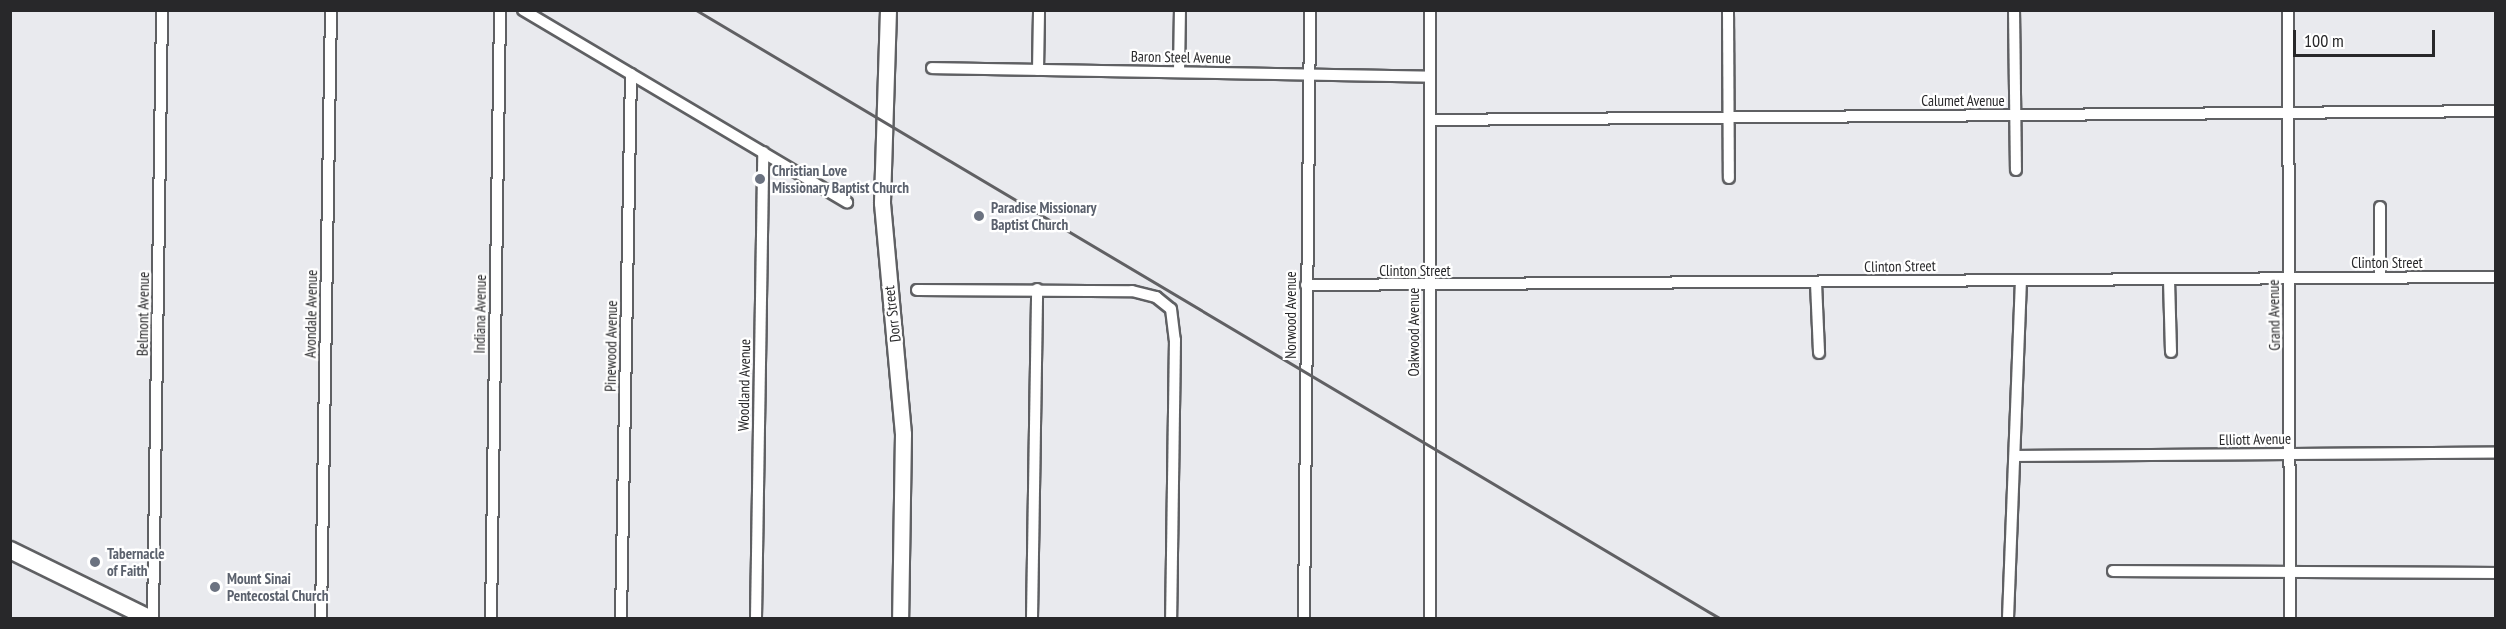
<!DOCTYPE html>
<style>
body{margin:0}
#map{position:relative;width:2506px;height:629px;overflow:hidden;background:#e9eaee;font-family:"PT Sans Narrow",sans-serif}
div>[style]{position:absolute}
.roads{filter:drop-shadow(2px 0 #5f6063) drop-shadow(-2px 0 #5f6063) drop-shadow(0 2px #5f6063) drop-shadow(0 -2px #5f6063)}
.street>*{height:10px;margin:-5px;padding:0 5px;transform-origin:5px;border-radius:5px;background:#fff}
.secondary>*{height:15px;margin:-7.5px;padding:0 7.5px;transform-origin:7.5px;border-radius:7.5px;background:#fff}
.primary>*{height:16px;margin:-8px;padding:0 8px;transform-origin:8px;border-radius:8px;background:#fff}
.rail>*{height:3px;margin:-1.5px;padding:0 1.5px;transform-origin:1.5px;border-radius:1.5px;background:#606063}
.dots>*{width:16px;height:16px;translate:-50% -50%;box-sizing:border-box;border:3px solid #fff;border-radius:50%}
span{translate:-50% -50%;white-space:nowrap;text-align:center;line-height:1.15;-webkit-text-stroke:4.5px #fff;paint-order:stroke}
.street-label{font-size:15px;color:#28282a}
.worship-label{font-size:15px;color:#5b616d;font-weight:700}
.left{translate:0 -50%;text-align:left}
.frame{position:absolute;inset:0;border:12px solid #28282a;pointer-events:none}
.scale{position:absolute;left:2293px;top:30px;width:142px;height:27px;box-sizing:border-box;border:3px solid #28282a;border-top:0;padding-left:8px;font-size:18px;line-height:21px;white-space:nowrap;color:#28282a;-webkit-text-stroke:4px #fff;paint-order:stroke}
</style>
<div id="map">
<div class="roads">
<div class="street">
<i style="left:523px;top:10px;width:377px;rotate:30.7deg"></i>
<i style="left:1728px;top:10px;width:168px;rotate:89.7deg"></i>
<i style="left:2014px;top:10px;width:160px;rotate:89.3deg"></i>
<i style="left:2288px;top:10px;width:608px;rotate:89.81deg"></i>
<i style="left:932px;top:68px;width:498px;rotate:1deg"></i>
<i style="left:1038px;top:70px;width:60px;rotate:-89deg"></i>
<i style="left:1179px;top:72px;width:62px;rotate:-89.1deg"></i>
<i style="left:1430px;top:120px;width:1066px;rotate:-0.48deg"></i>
<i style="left:2380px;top:207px;width:71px;rotate:90deg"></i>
<i style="left:2169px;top:280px;width:72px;rotate:88.4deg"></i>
<i style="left:1816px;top:283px;width:70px;rotate:87.5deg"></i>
<i style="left:1306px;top:285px;width:1190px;rotate:-0.39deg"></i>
<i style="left:917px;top:290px;width:215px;rotate:0.3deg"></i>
<i style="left:1132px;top:291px;width:25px;rotate:14deg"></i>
<i style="left:1156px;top:297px;width:19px;rotate:39deg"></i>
<i style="left:1171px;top:309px;width:31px;rotate:83deg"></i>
<i style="left:1175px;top:340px;width:278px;rotate:90.8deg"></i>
<i style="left:2016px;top:456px;width:480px;rotate:-0.4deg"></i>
<i style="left:2113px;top:571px;width:383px;rotate:0.3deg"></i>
<i style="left:153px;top:618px;width:608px;rotate:-89.15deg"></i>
<i style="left:321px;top:618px;width:608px;rotate:-89.06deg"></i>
<i style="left:491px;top:618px;width:608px;rotate:-89.15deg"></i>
<i style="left:621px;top:618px;width:544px;rotate:-88.95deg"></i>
<i style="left:756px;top:618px;width:466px;rotate:-89.1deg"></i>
<i style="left:1032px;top:618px;width:329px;rotate:-89.1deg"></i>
<i style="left:1304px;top:618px;width:608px;rotate:-89.43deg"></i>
<i style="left:1430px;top:618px;width:608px;rotate:-90deg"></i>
<i style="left:2008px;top:618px;width:338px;rotate:-87.8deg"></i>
</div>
<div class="secondary">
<i style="left:888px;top:10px;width:193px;rotate:91.8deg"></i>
<i style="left:882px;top:203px;width:232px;rotate:84.8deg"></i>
<i style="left:903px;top:434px;width:184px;rotate:90.9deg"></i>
</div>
<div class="primary">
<i style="left:10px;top:550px;width:155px;rotate:26.1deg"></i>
</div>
</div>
<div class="rail">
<i style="left:696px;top:10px;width:1190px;rotate:30.72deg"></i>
</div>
<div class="dots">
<i style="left:760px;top:179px;background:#6b7280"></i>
<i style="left:979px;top:216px;background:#6b7280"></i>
<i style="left:95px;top:562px;background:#6b7280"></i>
<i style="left:215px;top:587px;background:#6b7280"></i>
</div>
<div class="street-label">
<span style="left:1181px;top:57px;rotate:1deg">Baron Steel Avenue</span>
<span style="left:1963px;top:101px">Calumet Avenue</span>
<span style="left:2387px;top:263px">Clinton Street</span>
<span style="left:1900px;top:266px;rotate:-1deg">Clinton Street</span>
<span style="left:1415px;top:271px">Clinton Street</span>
<span style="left:143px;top:314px;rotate:-89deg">Belmont Avenue</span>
<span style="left:311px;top:314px;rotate:-89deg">Avondale Avenue</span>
<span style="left:480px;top:314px;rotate:-89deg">Indiana Avenue</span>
<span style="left:892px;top:314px;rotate:-97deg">Dorr Street</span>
<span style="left:1291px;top:315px;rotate:-90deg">Norwood Avenue</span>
<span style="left:2274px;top:315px;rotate:-91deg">Grand Avenue</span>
<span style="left:1414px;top:332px;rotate:-90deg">Oakwood Avenue</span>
<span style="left:611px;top:346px;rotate:-89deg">Pinewood Avenue</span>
<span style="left:744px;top:385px;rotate:-89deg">Woodland Avenue</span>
<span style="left:2255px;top:439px;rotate:-1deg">Elliott Avenue</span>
</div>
<div class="worship-label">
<span class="left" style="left:772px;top:179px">Christian Love<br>Missionary Baptist Church</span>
<span class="left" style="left:991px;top:216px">Paradise Missionary<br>Baptist Church</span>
<span class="left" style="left:107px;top:562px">Tabernacle<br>of Faith</span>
<span class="left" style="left:227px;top:587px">Mount Sinai<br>Pentecostal Church</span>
</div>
<div class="frame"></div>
<div class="scale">100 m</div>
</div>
